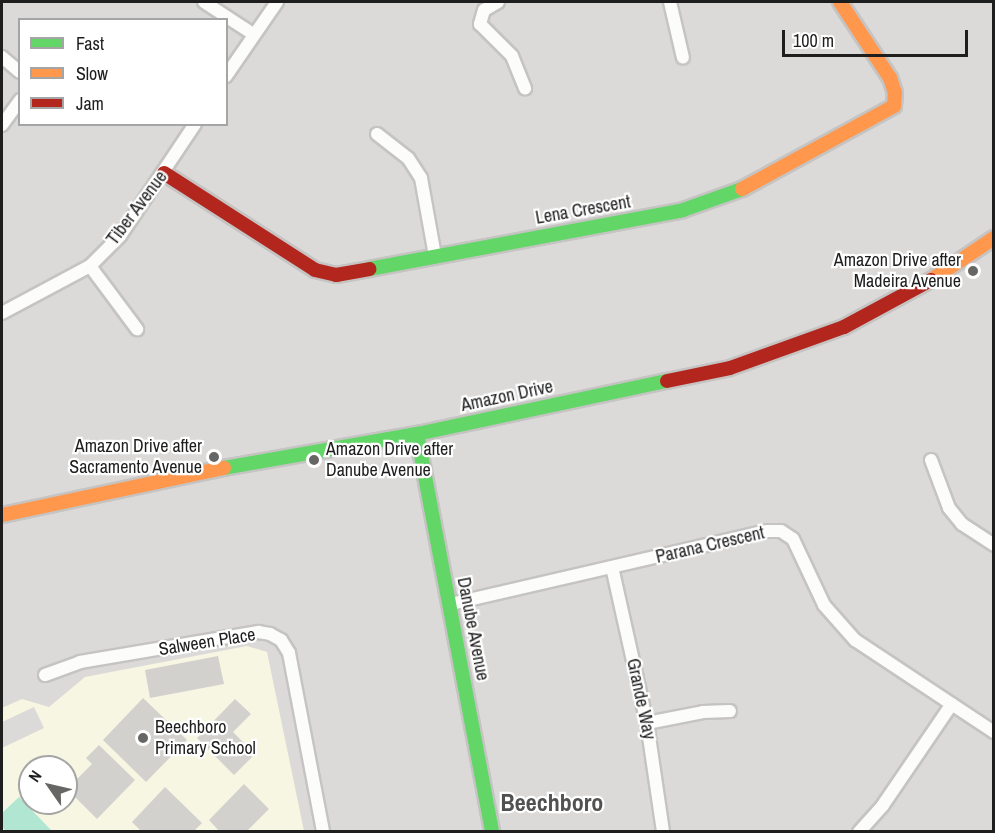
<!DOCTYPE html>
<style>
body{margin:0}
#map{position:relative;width:995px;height:833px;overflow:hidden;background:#edebe7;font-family:"Archivo Narrow",sans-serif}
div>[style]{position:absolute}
.residential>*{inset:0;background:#dcdad8}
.education>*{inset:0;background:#f6f6e2}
.religious>*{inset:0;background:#dbdad8}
.pitch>*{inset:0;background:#b0e6d2}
.building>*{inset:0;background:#d3d1ce}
.roads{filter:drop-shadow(2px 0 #c5c4c3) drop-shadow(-2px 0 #c5c4c3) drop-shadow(0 2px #c5c4c3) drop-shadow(0 -2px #c5c4c3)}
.street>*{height:12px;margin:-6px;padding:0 6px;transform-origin:6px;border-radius:6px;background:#fcfcfb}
.fast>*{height:14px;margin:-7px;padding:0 7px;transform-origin:7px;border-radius:7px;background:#63d668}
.slow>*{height:14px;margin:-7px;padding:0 7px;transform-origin:7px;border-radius:7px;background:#ff974d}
.jam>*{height:14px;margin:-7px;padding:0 7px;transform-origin:7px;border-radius:7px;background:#b3261e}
.dots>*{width:16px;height:16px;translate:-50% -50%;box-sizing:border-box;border:3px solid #fff;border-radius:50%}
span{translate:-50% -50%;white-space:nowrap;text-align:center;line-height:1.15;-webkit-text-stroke:4.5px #fff;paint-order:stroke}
.street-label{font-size:18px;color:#1e1e1e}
.poi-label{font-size:18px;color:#1e1e1e}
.right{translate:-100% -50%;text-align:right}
.left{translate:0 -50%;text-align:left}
.district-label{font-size:24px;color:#515151;font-weight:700}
.frame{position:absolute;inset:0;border:3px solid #1e1e1e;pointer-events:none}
.legend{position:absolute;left:18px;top:18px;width:210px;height:108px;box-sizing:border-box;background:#fff;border:2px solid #a5a5a5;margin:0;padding:8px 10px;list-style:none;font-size:18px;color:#1e1e1e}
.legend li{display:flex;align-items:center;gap:12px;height:30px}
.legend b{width:30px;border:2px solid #a5a5a5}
.north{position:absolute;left:18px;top:755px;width:60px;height:60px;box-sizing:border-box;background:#fff;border:2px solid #a5a5a5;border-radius:50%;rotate:304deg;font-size:16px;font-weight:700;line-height:24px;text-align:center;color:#1e1e1e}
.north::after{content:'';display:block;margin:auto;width:21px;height:27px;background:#666664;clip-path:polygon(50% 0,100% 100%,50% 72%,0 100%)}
.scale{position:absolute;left:782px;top:30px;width:186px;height:27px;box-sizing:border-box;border:3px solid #1e1e1e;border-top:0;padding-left:8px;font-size:18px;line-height:21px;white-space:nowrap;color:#1e1e1e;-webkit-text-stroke:4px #fff;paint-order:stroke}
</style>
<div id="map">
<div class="residential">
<i style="clip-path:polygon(evenodd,2px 2px,993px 2px,993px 831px,2px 831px,2px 2px,20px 20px,226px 20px,226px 124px,20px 124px,20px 20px,2px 2px,30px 767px,66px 767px,66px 803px,30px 803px,30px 767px)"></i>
</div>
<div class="education">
<i style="clip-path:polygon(evenodd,247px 646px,267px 652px,304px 831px,2px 831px,2px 708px,22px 699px,49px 707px,85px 677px,247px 646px,30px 767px,66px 767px,66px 803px,30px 803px,30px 767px)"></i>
</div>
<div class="religious">
<i style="clip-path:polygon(34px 707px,44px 728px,2px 748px,2px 722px)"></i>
</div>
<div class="pitch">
<i style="clip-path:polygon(19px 797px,52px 831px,6px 831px,2px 827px,2px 813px)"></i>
</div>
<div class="building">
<i style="clip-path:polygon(218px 656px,224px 684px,150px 698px,145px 670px)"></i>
<i style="clip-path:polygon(143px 698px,187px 740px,146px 782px,103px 740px)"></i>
<i style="clip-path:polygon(235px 699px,251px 714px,233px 732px,255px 754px,234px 775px,197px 738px)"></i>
<i style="clip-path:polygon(99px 745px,135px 780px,97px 819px,67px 789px,92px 764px,86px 758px)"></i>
<i style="clip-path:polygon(244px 784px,269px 809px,246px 832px,220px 832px,209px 820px)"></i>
<i style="clip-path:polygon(165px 787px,202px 823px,193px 832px,142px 832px,132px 822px)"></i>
</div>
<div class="roads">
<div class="street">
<i style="left:204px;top:2px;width:59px;rotate:33.1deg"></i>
<i style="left:498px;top:2px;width:16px;rotate:150deg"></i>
<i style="left:484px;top:10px;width:15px;rotate:106deg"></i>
<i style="left:480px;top:24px;width:45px;rotate:45deg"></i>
<i style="left:512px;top:56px;width:35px;rotate:68deg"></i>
<i style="left:670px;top:2px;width:57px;rotate:76.9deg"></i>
<i style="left:2px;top:57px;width:23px;rotate:40deg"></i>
<i style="left:226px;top:76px;width:90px;rotate:-55.4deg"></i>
<i style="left:2px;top:125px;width:31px;rotate:-54deg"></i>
<i style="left:377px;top:134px;width:39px;rotate:38deg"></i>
<i style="left:408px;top:158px;width:24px;rotate:57deg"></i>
<i style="left:421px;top:178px;width:79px;rotate:79.8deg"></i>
<i style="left:90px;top:266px;width:79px;rotate:53.3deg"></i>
<i style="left:2px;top:313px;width:100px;rotate:-28.1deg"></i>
<i style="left:90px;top:266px;width:42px;rotate:-45deg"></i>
<i style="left:120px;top:236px;width:135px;rotate:-56.2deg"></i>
<i style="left:931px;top:460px;width:51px;rotate:69.4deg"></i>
<i style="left:949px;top:508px;width:21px;rotate:51deg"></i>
<i style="left:962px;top:524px;width:38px;rotate:33deg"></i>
<i style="left:612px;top:567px;width:160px;rotate:77.4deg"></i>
<i style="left:647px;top:723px;width:110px;rotate:81.6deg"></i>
<i style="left:451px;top:604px;width:325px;rotate:-13deg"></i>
<i style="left:768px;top:531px;width:13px"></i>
<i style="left:781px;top:531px;width:14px;rotate:34deg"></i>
<i style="left:793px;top:539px;width:73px;rotate:64.8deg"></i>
<i style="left:824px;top:605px;width:47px;rotate:48.5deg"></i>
<i style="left:855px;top:640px;width:167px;rotate:33.5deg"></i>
<i style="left:45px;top:675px;width:37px;rotate:-20deg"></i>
<i style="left:80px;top:662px;width:181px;rotate:-9.6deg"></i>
<i style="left:258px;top:632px;width:12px;rotate:9deg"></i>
<i style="left:270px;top:634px;width:13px;rotate:29deg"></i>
<i style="left:281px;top:640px;width:15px;rotate:58deg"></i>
<i style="left:289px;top:653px;width:182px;rotate:79.2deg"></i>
<i style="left:647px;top:723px;width:57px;rotate:-11.1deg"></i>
<i style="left:703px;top:712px;width:27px;rotate:-2deg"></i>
<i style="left:859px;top:832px;width:36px;rotate:-48deg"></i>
<i style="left:883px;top:805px;width:122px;rotate:-55.7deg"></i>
</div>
<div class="fast">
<i style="left:369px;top:269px;width:319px;rotate:-10.6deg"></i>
<i style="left:683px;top:210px;width:63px;rotate:-19.6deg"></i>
<i style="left:417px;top:434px;width:405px;rotate:79.3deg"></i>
<i style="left:224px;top:468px;width:196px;rotate:-10deg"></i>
<i style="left:417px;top:434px;width:256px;rotate:-12deg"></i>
</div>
<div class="slow">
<i style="left:742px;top:189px;width:173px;rotate:-28.6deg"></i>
<i style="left:894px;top:106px;width:13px;rotate:-86deg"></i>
<i style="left:895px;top:93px;width:16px;rotate:-108deg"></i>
<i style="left:890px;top:78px;width:91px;rotate:-123.3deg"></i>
<i style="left:931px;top:280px;width:76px;rotate:-33.7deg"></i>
<i style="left:2px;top:515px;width:227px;rotate:-12deg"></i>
</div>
<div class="jam">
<i style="left:164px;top:173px;width:179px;rotate:32.7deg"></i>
<i style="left:315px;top:270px;width:22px;rotate:13deg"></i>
<i style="left:336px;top:275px;width:34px;rotate:-10deg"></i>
<i style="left:667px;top:381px;width:64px;rotate:-11.7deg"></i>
<i style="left:730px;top:368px;width:121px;rotate:-19.8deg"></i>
<i style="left:844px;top:327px;width:99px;rotate:-28.4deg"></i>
</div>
</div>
<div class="dots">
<i style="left:973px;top:271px;background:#666664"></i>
<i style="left:214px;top:457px;background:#666664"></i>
<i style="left:314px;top:460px;background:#666664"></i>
<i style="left:143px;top:738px;background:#666664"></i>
</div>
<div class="street-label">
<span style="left:137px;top:208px;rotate:-53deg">Tiber Avenue</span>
<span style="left:583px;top:210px;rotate:-10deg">Lena Crescent</span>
<span style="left:507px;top:396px;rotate:-12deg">Amazon Drive</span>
<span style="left:710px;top:545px;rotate:-13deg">Parana Crescent</span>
<span style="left:473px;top:629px;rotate:79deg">Danube Avenue</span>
<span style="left:207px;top:642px;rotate:-9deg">Salween Place</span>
<span style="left:641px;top:699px;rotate:78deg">Grande Way</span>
</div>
<div class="poi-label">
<span class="right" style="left:961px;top:271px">Amazon Drive after<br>Madeira Avenue</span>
<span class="right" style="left:202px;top:457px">Amazon Drive after<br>Sacramento Avenue</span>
<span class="left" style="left:326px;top:460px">Amazon Drive after<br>Danube Avenue</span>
<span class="left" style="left:155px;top:738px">Beechboro<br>Primary School</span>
</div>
<div class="district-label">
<span style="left:552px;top:803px">Beechboro</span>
</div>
<div class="frame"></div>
<ul class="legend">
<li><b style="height:8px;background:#63d668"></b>Fast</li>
<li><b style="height:8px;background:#ff974d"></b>Slow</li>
<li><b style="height:8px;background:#b3261e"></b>Jam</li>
</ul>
<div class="north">N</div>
<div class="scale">100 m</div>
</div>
